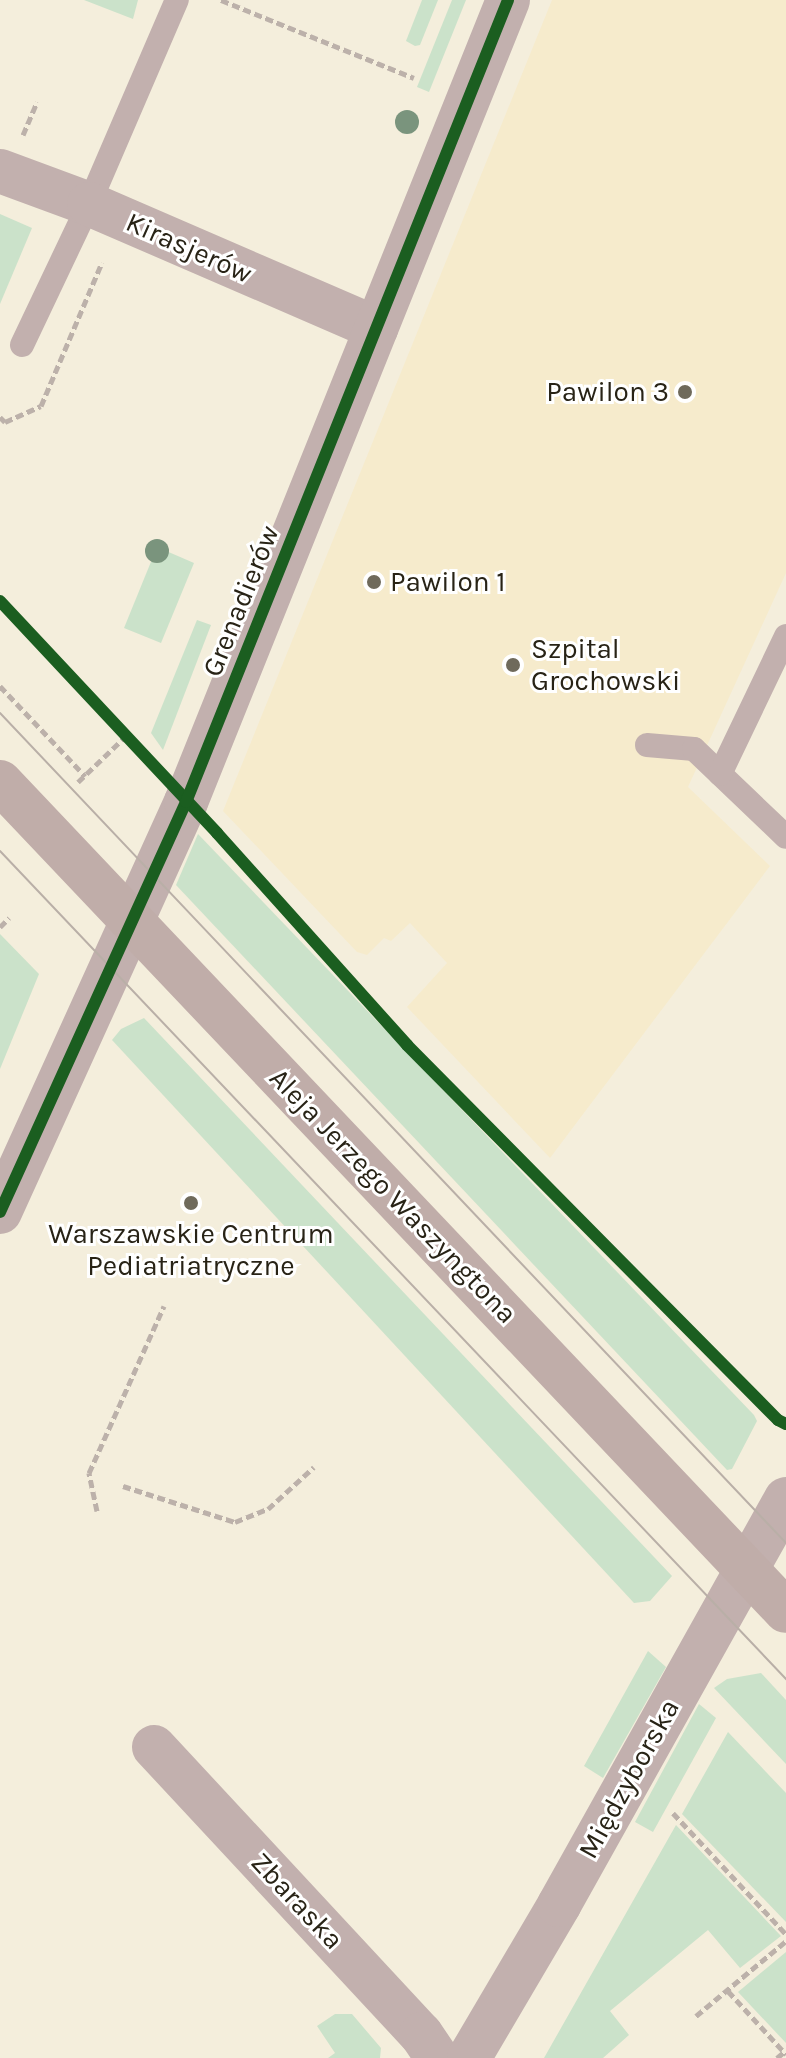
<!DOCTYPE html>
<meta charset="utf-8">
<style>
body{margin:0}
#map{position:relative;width:786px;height:2058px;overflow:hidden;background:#f4eedc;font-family:Karla,sans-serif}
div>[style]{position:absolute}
.built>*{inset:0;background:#f6ebcc}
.green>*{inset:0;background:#cbe2ca}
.path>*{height:5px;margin-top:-2.5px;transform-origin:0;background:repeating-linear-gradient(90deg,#bcb1aa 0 8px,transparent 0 12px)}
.service>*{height:24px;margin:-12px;padding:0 12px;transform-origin:12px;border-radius:12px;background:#c2b0ae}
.minor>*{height:44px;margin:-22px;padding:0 22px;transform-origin:22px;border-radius:22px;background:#c2b0ae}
.tertiary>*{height:44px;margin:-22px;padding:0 22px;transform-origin:22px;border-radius:22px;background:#c2b0ae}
.secondary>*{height:44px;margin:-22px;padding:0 22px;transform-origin:22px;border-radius:22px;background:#c0ada9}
.tram>*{height:2px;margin:-1px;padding:0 1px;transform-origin:1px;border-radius:1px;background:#b9afa7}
.cycleway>*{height:12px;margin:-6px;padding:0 6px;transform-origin:6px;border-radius:6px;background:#1b5e20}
.trees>*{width:24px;height:24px;margin:-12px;border-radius:50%;background:#7a947d}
.dots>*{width:22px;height:22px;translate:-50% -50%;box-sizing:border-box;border:4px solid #fff;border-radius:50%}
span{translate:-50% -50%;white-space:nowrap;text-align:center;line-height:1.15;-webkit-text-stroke:6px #fff;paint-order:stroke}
.street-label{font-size:28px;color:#282316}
.poi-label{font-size:28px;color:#282316}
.right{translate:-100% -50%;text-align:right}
.left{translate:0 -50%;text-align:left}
</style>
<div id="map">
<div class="built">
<i style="clip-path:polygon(552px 0,786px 0,786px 573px,688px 787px,770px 866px,550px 1158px,407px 1007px,447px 963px,410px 923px,391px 941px,384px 938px,367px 955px,357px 952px,223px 811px)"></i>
</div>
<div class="green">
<i style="clip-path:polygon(84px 0,138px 0,133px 19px)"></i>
<i style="clip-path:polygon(422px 0,438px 0,420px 45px,415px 46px,406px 41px)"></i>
<i style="clip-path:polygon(452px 0,466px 0,429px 92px,417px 87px)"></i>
<i style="clip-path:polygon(0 214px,32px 228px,0 304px)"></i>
<i style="clip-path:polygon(157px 547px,194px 563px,161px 643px,124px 628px)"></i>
<i style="clip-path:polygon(197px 620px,211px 625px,163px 750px,151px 733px)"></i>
<i style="clip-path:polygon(198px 834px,754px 1415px,757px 1421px,732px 1469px,727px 1470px,176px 885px)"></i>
<i style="clip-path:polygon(0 934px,39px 974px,0 1069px)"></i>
<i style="clip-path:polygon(144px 1018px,672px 1576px,650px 1601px,634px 1603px,112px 1040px,121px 1029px)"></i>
<i style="clip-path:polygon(648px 1651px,666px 1667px,603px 1778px,584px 1766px)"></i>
<i style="clip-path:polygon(761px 1673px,786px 1700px,786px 1764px,714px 1688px,727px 1679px)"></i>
<i style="clip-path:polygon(699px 1704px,716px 1718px,653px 1832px,635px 1822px)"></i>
<i style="clip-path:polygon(728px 1732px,786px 1793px,786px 1922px,682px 1814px)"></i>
<i style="clip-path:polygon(676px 1825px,781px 1936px,740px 1968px,708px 1930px,610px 2011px,629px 2035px,603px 2058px,544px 2058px)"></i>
<i style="clip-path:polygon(786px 1952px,786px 2043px,738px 1992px)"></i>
<i style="clip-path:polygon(335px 2014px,352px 2014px,381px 2048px,380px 2058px,328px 2058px,335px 2053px,317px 2026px)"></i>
</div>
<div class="path">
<i style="left:221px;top:0;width:208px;rotate:22deg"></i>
<i style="left:23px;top:135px;width:36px;rotate:-67deg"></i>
<i style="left:0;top:417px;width:7px;rotate:45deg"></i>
<i style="left:5px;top:422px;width:39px;rotate:-24deg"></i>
<i style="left:41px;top:406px;width:156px;rotate:-67deg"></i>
<i style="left:0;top:686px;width:124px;rotate:46.6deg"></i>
<i style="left:78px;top:782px;width:66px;rotate:-43.8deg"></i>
<i style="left:0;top:927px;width:13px;rotate:-45deg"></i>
<i style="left:123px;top:1486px;width:118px;rotate:17.8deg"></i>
<i style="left:235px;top:1522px;width:35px;rotate:-22deg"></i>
<i style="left:268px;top:1509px;width:62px;rotate:-42.4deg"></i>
<i style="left:97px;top:1511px;width:39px;rotate:-102deg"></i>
<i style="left:89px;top:1473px;width:183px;rotate:-65.8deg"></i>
<i style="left:673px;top:1813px;width:166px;rotate:47deg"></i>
<i style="left:728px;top:1991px;width:86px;rotate:47.4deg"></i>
<i style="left:696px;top:2016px;width:117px;rotate:-39.8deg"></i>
<i style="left:777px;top:2058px;width:9px;rotate:-41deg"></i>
</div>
<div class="service">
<i style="left:22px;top:345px;width:156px;rotate:-64.6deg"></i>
<i style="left:89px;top:204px;width:222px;rotate:-66.7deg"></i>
<i style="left:647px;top:745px;width:47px;rotate:4.9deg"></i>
<i style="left:694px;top:749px;width:127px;rotate:43.7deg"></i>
<i style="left:720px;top:774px;width:153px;rotate:-64.4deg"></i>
</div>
<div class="minor">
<i style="left:0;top:171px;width:95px;rotate:20.3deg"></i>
<i style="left:89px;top:204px;width:313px;rotate:23.4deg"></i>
<i style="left:154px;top:1747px;width:392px;rotate:47.1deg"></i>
<i style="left:421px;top:2034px;width:29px;rotate:56deg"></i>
</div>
<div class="tertiary">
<i style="left:0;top:1212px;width:450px;rotate:-65.6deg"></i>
<i style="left:186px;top:802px;width:864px;rotate:-68.12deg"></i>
<i style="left:469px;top:2058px;width:178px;rotate:-59.5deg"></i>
<i style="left:559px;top:1905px;width:465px;rotate:-60.8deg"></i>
</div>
<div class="secondary">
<i style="left:0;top:782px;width:1142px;rotate:46.53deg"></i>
</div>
<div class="tram">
<i style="left:0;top:713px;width:1143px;rotate:46.56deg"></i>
<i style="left:0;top:851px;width:1142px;rotate:46.49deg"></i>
</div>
<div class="cycleway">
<i style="left:0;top:601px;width:318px;rotate:46.9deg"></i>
<i style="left:217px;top:833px;width:285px;rotate:48.1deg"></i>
<i style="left:407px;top:1045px;width:528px;rotate:45.31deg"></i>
<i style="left:778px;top:1420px;width:9px;rotate:27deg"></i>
<i style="left:0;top:1212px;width:450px;rotate:-65.6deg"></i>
<i style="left:186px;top:802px;width:864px;rotate:-68.12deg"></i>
</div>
<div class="trees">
<i style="left:407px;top:122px"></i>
<i style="left:157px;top:551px"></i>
</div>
<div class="dots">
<i style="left:685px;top:392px;background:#6f6a5b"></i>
<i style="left:374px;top:582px;background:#6f6a5b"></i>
<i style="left:513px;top:665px;background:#6f6a5b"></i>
<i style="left:191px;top:1203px;background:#6f6a5b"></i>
</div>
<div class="street-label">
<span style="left:189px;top:248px;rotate:24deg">Kirasjerów</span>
<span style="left:241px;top:601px;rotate:-68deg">Grenadierów</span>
<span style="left:393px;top:1196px;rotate:46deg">Aleja Jerzego Waszyngtona</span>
<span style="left:629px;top:1779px;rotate:-61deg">Międzyborska</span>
<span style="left:297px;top:1901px;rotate:47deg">Zbaraska</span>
</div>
<div class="poi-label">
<span class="right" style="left:669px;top:392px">Pawilon 3</span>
<span class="left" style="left:390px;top:582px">Pawilon 1</span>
<span class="left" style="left:531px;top:665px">Szpital<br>Grochowski</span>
<span style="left:191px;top:1250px">Warszawskie Centrum<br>Pediatriatryczne</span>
</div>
</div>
